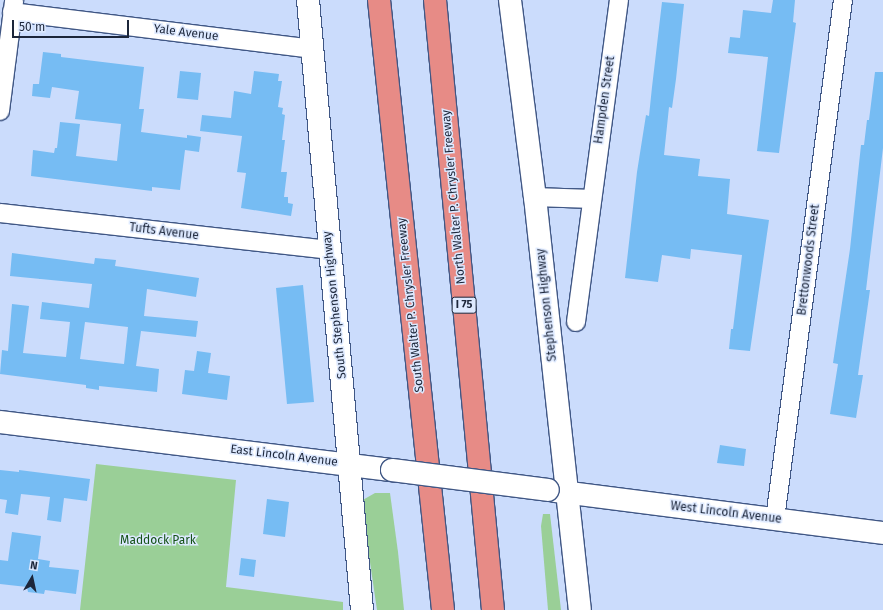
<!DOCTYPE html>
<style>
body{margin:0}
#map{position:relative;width:883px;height:610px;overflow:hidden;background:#cbdcfc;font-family:"Fira Sans",sans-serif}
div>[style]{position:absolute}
.green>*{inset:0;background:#9acf97}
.building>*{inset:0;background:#76bcf3}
.roads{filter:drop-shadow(1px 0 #405785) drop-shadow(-1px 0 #405785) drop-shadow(0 1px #405785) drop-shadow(0 -1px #405785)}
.street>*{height:18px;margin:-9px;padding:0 9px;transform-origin:9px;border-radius:9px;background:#fff}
.secondary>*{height:22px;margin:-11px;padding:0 11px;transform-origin:11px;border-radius:11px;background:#fff}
.highway>*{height:22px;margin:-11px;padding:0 11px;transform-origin:11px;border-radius:11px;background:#e78b86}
.bridges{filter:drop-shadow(1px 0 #405785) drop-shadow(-1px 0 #405785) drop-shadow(0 1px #405785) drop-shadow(0 -1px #405785)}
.secondary-bridge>*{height:22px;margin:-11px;padding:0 11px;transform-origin:11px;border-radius:11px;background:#fff}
span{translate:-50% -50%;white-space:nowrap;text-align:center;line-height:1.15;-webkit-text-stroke:3px #dde9ff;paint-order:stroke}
.shield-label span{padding:1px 3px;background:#dde9ff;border:1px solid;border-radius:3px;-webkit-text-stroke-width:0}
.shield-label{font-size:11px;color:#1c263a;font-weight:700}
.street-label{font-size:12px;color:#1c263a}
.park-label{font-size:12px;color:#155217}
.north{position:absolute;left:12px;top:558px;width:40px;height:40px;-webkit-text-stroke:3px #dde9ff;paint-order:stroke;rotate:9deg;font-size:11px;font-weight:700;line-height:16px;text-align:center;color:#1c263a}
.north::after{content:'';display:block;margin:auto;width:14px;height:18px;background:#1c263a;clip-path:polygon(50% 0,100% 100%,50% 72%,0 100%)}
.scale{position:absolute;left:12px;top:20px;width:117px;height:18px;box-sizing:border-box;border:2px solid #1c263a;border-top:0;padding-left:5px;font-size:12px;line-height:14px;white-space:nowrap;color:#1c263a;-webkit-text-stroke:3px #dde9ff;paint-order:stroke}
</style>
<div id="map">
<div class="green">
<i style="clip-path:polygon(96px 464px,236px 480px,226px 587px,343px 602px,343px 610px,80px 610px)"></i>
<i style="clip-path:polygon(375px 493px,390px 493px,398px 552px,404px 610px,377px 610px,361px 501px)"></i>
<i style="clip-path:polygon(543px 514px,550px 514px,561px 610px,548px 610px,541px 526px)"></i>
</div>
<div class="building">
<i style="clip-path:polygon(773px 0,795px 0,793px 22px,796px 23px,779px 153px,757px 151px,768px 57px,728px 53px,730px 37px,740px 38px,743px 10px,771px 13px)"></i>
<i style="clip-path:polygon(662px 2px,684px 4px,676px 79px,672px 108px,669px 107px,664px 155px,700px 159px,698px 176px,730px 179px,727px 214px,769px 220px,750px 351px,729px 349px,731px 329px,733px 329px,742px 255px,691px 249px,690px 259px,662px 255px,658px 282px,625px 278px,637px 172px,646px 115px,649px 116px,652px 87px)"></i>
<i style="clip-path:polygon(43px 52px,61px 54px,61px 57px,144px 67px,139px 109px,144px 109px,141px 132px,187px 138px,187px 135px,201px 137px,199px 152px,185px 150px,180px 190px,152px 187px,152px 191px,31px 176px,33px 150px,54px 153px,55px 148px,57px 148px,60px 122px,80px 124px,76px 156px,117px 161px,121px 124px,75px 119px,79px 91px,52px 87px,50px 98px,32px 96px,33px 84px,39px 84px)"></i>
<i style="clip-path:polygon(180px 71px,201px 73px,198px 100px,177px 98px)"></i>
<i style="clip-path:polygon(254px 71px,279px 74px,278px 81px,282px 81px,278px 107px,283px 108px,282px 114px,285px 115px,282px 140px,285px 140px,281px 172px,287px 172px,284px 197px,288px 197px,288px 203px,293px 204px,291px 216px,241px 208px,246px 173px,237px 172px,242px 136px,200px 131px,202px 115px,231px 118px,234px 91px,251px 94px)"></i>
<i style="clip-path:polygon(875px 72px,883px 72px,883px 148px,866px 290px,870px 290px,858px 375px,863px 375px,856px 418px,830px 414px,838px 364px,833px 363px,850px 249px,861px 145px,864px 145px,867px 120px,869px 120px)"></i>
<i style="clip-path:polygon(evenodd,12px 253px,94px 264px,95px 258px,116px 260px,115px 266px,199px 278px,196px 297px,147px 289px,144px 316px,198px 321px,196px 337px,141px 331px,136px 366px,159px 369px,157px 392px,99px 386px,99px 390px,86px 388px,86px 385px,0 374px,2px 350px,8px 351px,12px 304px,29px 306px,23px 353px,66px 357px,70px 322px,40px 319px,42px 302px,89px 308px,92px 284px,10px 276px,12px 253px,85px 322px,128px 327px,124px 364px,80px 359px,85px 322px)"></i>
<i style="clip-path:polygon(303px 285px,314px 402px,287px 404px,276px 288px)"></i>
<i style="clip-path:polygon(197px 351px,211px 353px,208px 373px,230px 376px,227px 400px,182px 394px,185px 370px,194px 371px)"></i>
<i style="clip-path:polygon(720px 445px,746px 449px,744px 466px,717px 463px)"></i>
<i style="clip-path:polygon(0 470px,19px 472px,19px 470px,90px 479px,87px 501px,64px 498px,61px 522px,47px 520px,50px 497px,21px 494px,18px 515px,5px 513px,7px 500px,0 499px)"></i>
<i style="clip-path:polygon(267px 499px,289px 502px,285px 537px,263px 534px)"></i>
<i style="clip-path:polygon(12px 532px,41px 536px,38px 559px,50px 561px,49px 567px,79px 570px,76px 594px,45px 590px,44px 594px,28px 592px,27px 587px,0 584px,0 560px,8px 561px)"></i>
<i style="clip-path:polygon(241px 558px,256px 560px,254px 577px,239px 575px)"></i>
</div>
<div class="roads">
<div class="street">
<i style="left:12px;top:12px;width:303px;rotate:7deg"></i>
<i style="left:0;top:111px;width:111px;rotate:-82.7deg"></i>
<i style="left:535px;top:197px;width:57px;rotate:2deg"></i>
<i style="left:0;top:213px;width:331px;rotate:6.4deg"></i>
<i style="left:576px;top:322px;width:325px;rotate:-82.4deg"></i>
<i style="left:775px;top:519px;width:523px;rotate:-82.54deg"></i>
</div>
<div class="secondary">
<i style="left:308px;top:0;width:612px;rotate:84.94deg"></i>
<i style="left:510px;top:0;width:199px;rotate:82.8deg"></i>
<i style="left:535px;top:197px;width:415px;rotate:83.8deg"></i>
<i style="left:0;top:422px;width:395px;rotate:7deg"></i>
<i style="left:555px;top:491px;width:331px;rotate:7.3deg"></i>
</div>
<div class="highway">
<i style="left:379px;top:0;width:613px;rotate:84.01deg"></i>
<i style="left:435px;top:0;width:613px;rotate:84.57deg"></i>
</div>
</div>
<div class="bridges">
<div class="secondary-bridge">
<i style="left:392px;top:470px;width:157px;rotate:7.3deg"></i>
</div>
</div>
<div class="shield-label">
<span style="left:464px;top:305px">I 75</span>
</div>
<div class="street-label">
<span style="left:186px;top:33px;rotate:7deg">Yale Avenue</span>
<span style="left:605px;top:100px;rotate:-82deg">Hampden Street</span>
<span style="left:454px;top:197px;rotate:-95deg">North Walter P. Chrysler Freeway</span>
<span style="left:164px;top:232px;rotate:7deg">Tufts Avenue</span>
<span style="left:809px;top:260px;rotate:-83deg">Brettonwoods Street</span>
<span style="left:335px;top:305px;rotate:-96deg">South Stephenson Highway</span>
<span style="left:411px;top:305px;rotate:-96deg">South Walter P. Chrysler Freeway</span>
<span style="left:547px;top:305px;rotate:-96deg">Stephenson Highway</span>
<span style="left:284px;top:456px;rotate:7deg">East Lincoln Avenue</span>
<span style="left:726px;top:513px;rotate:7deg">West Lincoln Avenue</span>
</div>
<div class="park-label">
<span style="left:158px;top:541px">Maddock Park</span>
</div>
<div class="north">N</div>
<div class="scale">50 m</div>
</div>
